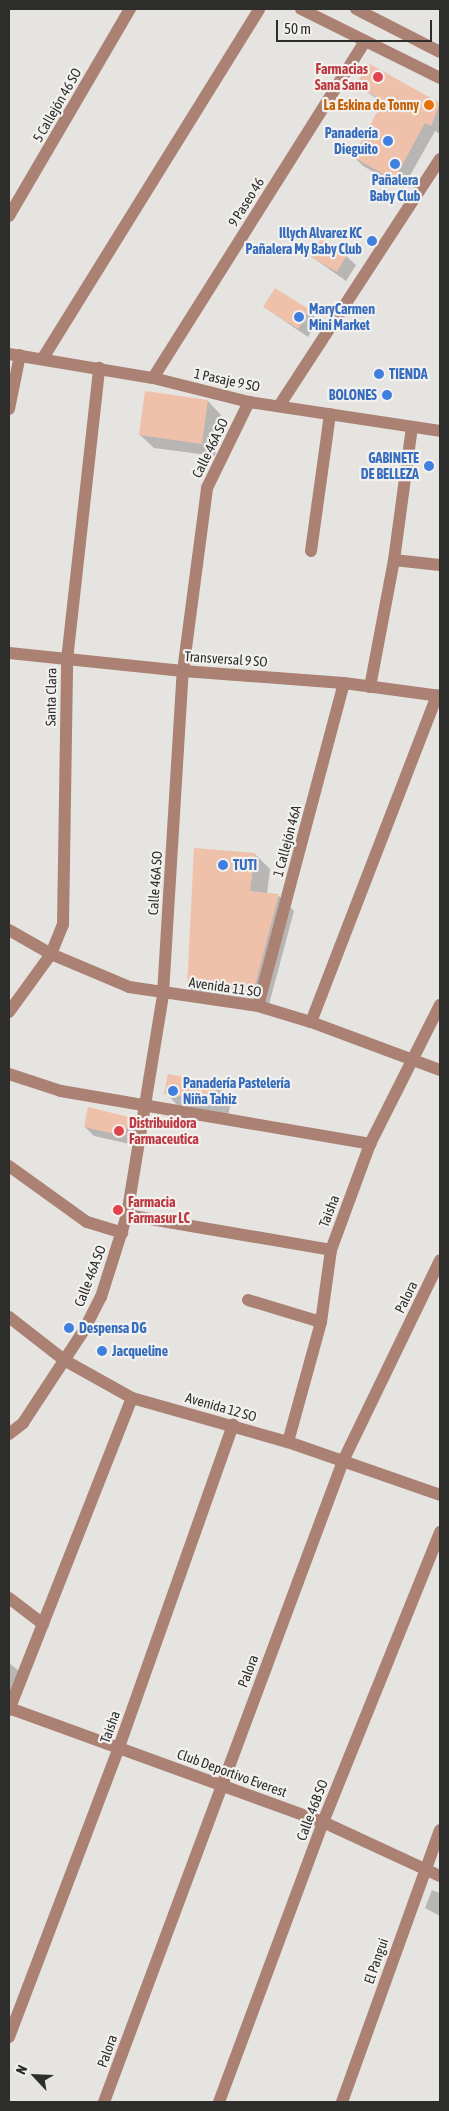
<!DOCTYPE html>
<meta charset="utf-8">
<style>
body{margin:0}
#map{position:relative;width:449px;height:2111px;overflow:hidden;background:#e5e4e1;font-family:"Asap Condensed",sans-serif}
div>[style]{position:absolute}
.shadow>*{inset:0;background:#0003}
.building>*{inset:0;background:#efc0aa}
.minor>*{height:12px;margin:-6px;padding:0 6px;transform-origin:6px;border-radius:6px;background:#aa8173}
.dots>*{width:14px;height:14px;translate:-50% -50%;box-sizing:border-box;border:2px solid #f2f1ee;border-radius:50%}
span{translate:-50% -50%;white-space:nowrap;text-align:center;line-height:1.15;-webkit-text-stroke:4.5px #f2f1ee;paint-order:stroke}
.health-label{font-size:14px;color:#be3a42;font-weight:700}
.right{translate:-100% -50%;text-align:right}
.left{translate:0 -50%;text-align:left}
.street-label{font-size:14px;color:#2d2d2c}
.food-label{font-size:14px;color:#c56008;font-weight:700}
.shop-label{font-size:14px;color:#366cbe;font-weight:700}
.frame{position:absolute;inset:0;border:10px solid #2d2d2c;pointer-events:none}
.north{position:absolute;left:10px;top:2051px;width:50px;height:50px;-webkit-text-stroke:4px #f2f1ee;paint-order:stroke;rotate:295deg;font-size:14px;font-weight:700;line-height:20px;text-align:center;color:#2d2d2c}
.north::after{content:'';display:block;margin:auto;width:18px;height:22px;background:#2d2d2c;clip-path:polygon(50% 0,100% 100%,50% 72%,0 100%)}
.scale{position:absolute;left:276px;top:20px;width:156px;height:22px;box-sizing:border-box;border:2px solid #2d2d2c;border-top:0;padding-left:6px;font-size:15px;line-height:18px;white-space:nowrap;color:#2d2d2c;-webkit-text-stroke:4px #f2f1ee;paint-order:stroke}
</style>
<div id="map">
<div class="shadow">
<i style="clip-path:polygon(368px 65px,440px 104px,440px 134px,435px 131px,403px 188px,363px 166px,354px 157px,383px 103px,357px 85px)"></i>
<i style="clip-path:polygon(346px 256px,356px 265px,346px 281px,312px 257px)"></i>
<i style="clip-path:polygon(264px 307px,309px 311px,318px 320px,308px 337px)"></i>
<i style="clip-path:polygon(208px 401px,221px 415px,215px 456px,154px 448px,140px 435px)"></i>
<i style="clip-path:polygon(evenodd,255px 854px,270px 869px,267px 894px,279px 896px,294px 911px,267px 1012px,203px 1002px,188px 987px,255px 854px,202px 988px,258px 997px,258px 999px,202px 991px,202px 988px)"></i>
<i style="clip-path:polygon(214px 1083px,231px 1100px,228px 1117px,182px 1110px,166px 1093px)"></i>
<i style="clip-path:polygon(128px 1118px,138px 1128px,134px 1145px,94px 1136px,85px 1127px)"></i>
<i style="clip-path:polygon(9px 1663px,24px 1675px,9px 1706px)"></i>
<i style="clip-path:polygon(432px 1890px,440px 1893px,440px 1916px,425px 1908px)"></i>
</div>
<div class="building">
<i style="clip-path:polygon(368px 63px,440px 103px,431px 126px,425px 123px,394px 180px,353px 157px,383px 101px,356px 85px)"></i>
<i style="clip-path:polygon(321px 239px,347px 255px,337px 272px,311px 257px)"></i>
<i style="clip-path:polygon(275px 288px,310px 310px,298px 329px,263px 307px)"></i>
<i style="clip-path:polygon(145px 391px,208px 400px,202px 444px,139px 435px)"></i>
<i style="clip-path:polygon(194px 848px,255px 853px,250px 891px,279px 894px,252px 997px,187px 987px)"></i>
<i style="clip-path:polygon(168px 1074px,215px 1082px,211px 1101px,164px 1094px)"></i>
<i style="clip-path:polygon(88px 1107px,129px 1117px,125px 1136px,84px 1127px)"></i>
</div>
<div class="minor">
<i style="left:301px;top:9px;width:155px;rotate:26.4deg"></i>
<i style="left:356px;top:9px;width:94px;rotate:27.1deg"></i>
<i style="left:9px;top:216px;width:240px;rotate:-59.7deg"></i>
<i style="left:9px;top:354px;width:146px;rotate:9.5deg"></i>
<i style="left:153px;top:378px;width:99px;rotate:14deg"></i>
<i style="left:249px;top:402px;width:193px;rotate:8.6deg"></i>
<i style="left:43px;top:358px;width:410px;rotate:-58.2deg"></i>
<i style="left:153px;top:378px;width:398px;rotate:-57.8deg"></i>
<i style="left:279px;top:406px;width:295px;rotate:-56.9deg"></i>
<i style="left:9px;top:409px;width:55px;rotate:-78.5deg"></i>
<i style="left:311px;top:551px;width:138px;rotate:-82.1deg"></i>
<i style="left:394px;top:560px;width:46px;rotate:6.2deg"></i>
<i style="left:9px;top:653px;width:175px;rotate:5.9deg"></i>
<i style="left:183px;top:671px;width:161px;rotate:4.3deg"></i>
<i style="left:344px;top:683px;width:97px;rotate:7.7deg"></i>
<i style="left:370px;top:687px;width:129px;rotate:-79.3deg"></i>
<i style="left:394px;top:560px;width:134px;rotate:-82.3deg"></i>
<i style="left:9px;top:930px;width:48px;rotate:29.7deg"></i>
<i style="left:51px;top:954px;width:85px;rotate:22.9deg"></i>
<i style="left:129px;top:987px;width:130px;rotate:8.4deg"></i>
<i style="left:258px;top:1006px;width:55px;rotate:16.8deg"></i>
<i style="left:311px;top:1022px;width:138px;rotate:20.4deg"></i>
<i style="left:258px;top:1006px;width:334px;rotate:-75.1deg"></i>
<i style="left:9px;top:1012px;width:72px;rotate:-54.1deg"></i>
<i style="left:51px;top:954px;width:31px;rotate:-68deg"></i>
<i style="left:63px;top:925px;width:265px;rotate:-89.1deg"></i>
<i style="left:67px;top:660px;width:294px;rotate:-83.7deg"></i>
<i style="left:311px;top:1022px;width:350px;rotate:-68.9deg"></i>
<i style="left:9px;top:1074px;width:55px;rotate:18.1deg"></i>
<i style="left:61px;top:1091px;width:314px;rotate:9.7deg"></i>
<i style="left:9px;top:1166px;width:96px;rotate:35.7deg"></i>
<i style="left:87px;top:1222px;width:37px;rotate:17deg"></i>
<i style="left:127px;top:1215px;width:207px;rotate:9.7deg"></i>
<i style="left:248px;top:1300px;width:76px;rotate:16.8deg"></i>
<i style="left:9px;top:1317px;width:70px;rotate:38deg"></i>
<i style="left:64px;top:1360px;width:78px;rotate:29.2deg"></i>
<i style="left:132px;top:1398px;width:162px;rotate:15.8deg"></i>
<i style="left:288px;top:1442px;width:161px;rotate:19.2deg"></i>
<i style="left:9px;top:1434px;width:18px;rotate:-38deg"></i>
<i style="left:23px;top:1423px;width:111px;rotate:-56.7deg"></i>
<i style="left:84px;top:1330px;width:37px;rotate:-63deg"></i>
<i style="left:101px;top:1297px;width:86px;rotate:-72.4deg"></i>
<i style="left:127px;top:1215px;width:224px;rotate:-80.7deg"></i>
<i style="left:163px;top:994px;width:324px;rotate:-86.5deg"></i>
<i style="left:183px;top:671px;width:185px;rotate:-82.5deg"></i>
<i style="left:207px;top:488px;width:96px;rotate:-64deg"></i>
<i style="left:288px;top:1442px;width:124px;rotate:-74.6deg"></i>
<i style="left:321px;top:1322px;width:73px;rotate:-82.1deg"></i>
<i style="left:331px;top:1250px;width:113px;rotate:-69.8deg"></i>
<i style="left:370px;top:1144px;width:156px;rotate:-63.3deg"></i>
<i style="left:9px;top:1598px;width:43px;rotate:37.4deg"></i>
<i style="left:9px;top:1708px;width:334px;rotate:20deg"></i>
<i style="left:323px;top:1822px;width:129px;rotate:24.8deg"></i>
<i style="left:9px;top:1710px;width:335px;rotate:-68.5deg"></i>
<i style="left:9px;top:2037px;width:310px;rotate:-69.2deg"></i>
<i style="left:119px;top:1747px;width:342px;rotate:-70.5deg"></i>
<i style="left:104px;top:2102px;width:684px;rotate:-69.55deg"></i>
<i style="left:343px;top:1461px;width:223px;rotate:-64.2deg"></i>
<i style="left:219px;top:2102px;width:299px;rotate:-69.6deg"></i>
<i style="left:323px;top:1822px;width:313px;rotate:-68deg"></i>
<i style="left:342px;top:2102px;width:289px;rotate:-70.2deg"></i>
</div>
<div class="dots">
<i style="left:378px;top:77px;background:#e0444e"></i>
<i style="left:429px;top:105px;background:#e8710a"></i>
<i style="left:388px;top:141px;background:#3f7fe0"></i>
<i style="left:395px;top:164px;background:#3f7fe0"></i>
<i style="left:372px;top:241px;background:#3f7fe0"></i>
<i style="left:299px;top:317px;background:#3f7fe0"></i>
<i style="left:379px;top:374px;background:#3f7fe0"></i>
<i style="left:387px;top:395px;background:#3f7fe0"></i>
<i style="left:429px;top:466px;background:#3f7fe0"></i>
<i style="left:223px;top:865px;background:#3f7fe0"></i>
<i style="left:173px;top:1091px;background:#3f7fe0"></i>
<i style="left:119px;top:1131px;background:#e0444e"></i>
<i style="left:118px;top:1210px;background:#e0444e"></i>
<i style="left:69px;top:1328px;background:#3f7fe0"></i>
<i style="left:102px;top:1351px;background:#3f7fe0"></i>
</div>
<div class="health-label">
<span class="right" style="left:368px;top:77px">Farmacias<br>Sana Sana</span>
<span class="left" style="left:129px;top:1131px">Distribuidora<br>Farmaceutica</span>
<span class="left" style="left:128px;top:1210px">Farmacia<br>Farmasur LC</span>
</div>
<div class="street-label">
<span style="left:57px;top:105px;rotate:-60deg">5 Callejón 46 SO</span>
<span style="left:246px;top:202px;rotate:-58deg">9 Paseo 46</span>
<span style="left:227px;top:380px;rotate:12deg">1 Pasaje 9 SO</span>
<span style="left:210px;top:448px;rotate:-64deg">Calle 46A SO</span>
<span style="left:226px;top:659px;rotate:4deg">Transversal 9 SO</span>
<span style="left:51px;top:697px;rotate:-89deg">Santa Clara</span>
<span style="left:287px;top:841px;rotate:-75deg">1 Callejón 46A</span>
<span style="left:155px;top:883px;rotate:-86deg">Calle 46A SO</span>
<span style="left:225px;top:987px;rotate:8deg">Avenida 11 SO</span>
<span style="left:329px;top:1211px;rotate:-69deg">Taisha</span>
<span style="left:90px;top:1276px;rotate:-69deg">Calle 46A SO</span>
<span style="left:406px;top:1297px;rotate:-64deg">Palora</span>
<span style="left:221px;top:1407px;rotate:16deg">Avenida 12 SO</span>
<span style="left:248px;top:1671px;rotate:-69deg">Palora</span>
<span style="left:110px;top:1727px;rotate:-70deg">Taisha</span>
<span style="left:232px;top:1773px;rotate:20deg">Club Deportivo Everest</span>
<span style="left:312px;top:1810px;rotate:-69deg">Calle 46B SO</span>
<span style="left:376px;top:1961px;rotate:-71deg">El Pangui</span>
<span style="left:107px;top:2051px;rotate:-70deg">Palora</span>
</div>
<div class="food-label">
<span class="right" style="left:419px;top:105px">La Eskina de Tonny</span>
</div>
<div class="shop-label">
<span class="right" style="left:378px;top:141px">Panadería<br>Dieguito</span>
<span style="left:395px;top:188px">Pañalera<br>Baby Club</span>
<span class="right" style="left:362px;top:241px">Illych Alvarez KC<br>Pañalera My Baby Club</span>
<span class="left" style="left:309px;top:317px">MaryCarmen<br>Mini Market</span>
<span class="left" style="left:389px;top:374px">TIENDA</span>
<span class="right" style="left:377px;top:395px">BOLONES</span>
<span class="right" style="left:419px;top:466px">GABINETE<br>DE BELLEZA</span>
<span class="left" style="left:233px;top:865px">TUTI</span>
<span class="left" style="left:183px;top:1091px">Panadería Pastelería<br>Niña Tahiz</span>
<span class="left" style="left:79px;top:1328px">Despensa DG</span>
<span class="left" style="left:112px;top:1351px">Jacqueline</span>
</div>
<div class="frame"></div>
<div class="north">N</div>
<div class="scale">50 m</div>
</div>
